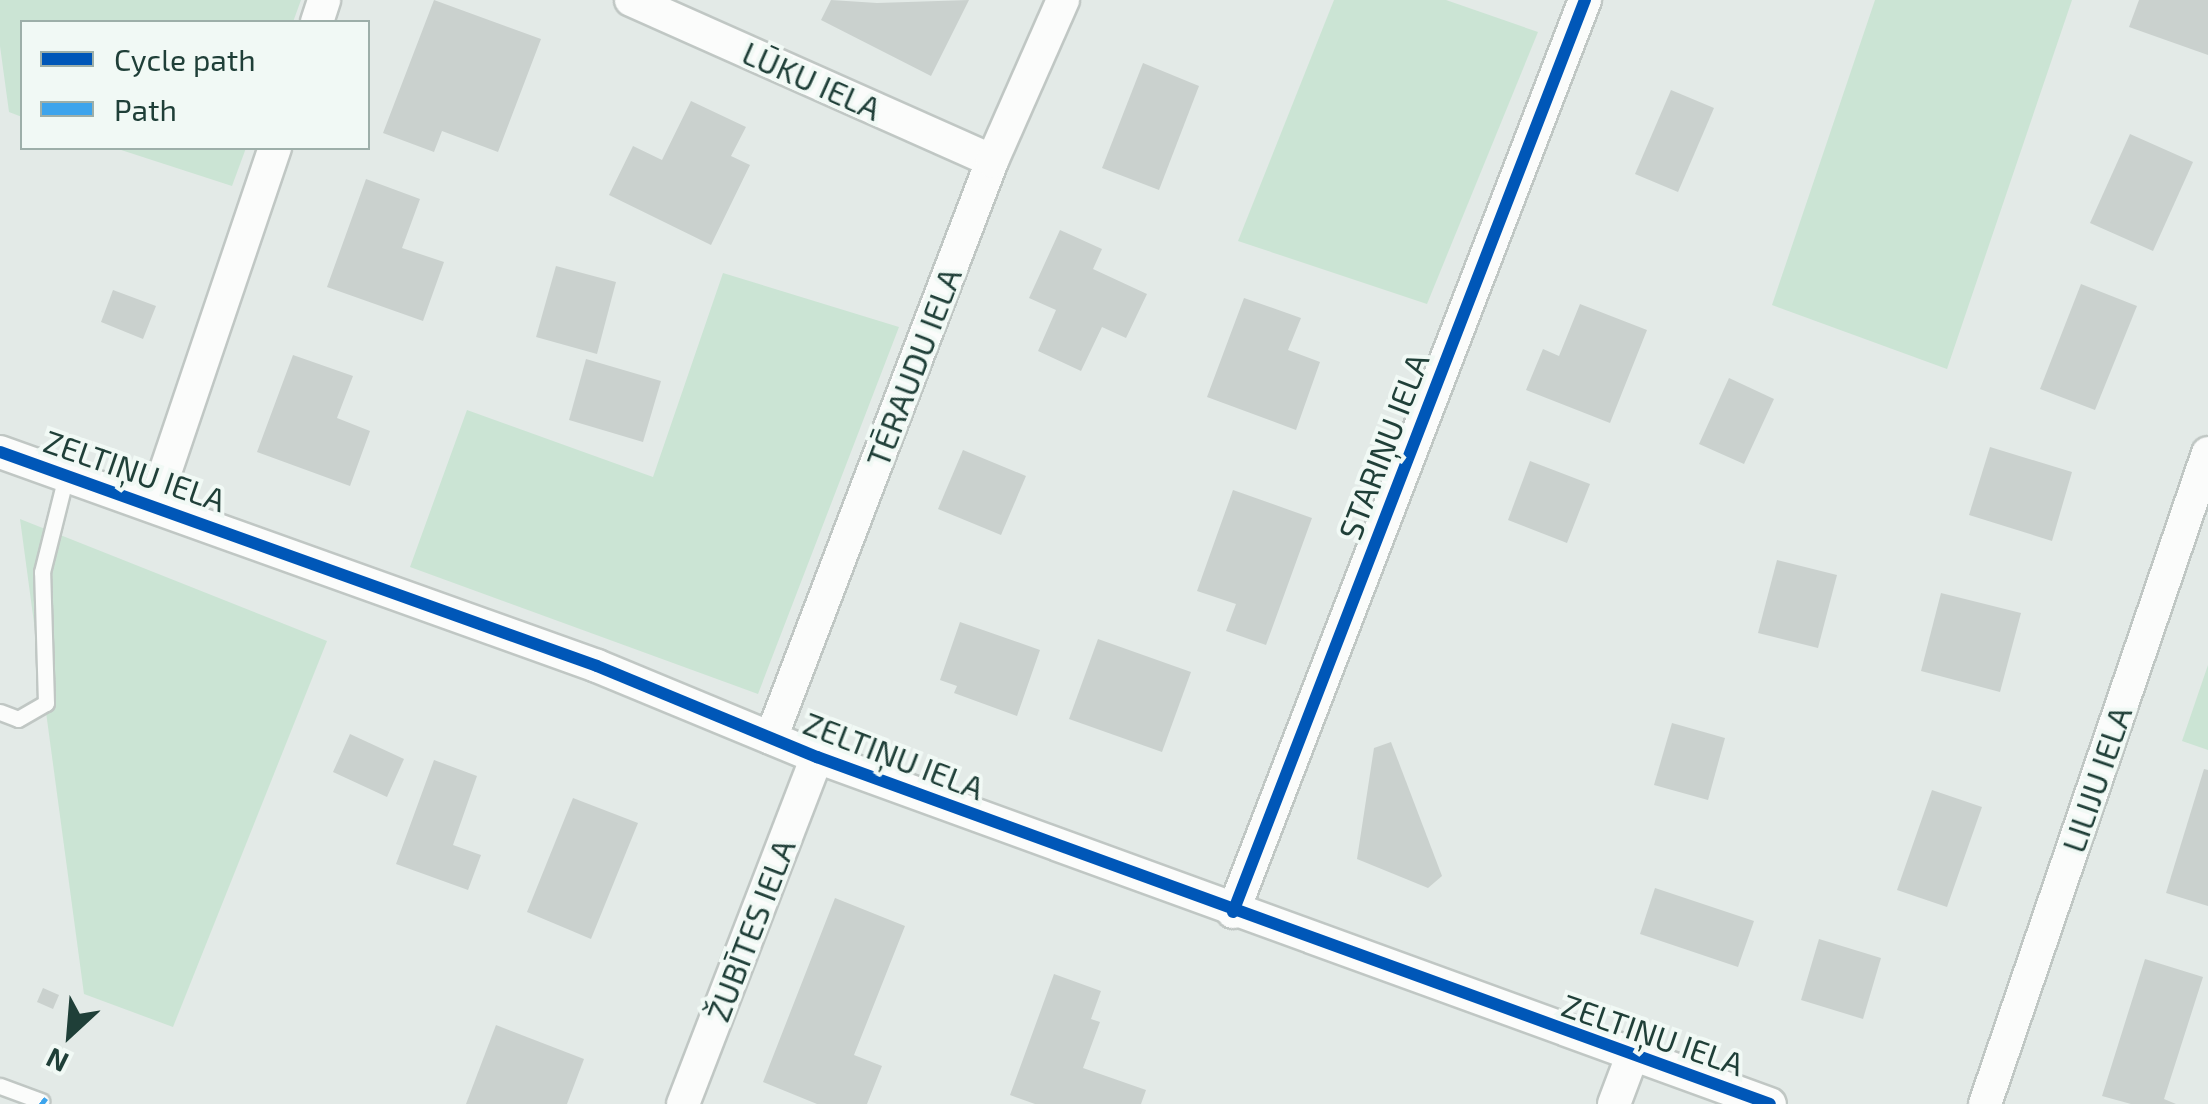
<!DOCTYPE html>
<meta charset="utf-8">
<style>
body{margin:0}
#map{position:relative;width:2208px;height:1104px;overflow:hidden;background:#e3eae7;font-family:"Exo 2",sans-serif}
div>[style]{position:absolute}
.green>*{inset:0;background:#cbe4d4}
.building>*{inset:0;background:#cad1ce}
.roads{filter:drop-shadow(2px 0 #c0c7c4) drop-shadow(-2px 0 #c0c7c4) drop-shadow(0 2px #c0c7c4) drop-shadow(0 -2px #c0c7c4)}
.service>*{height:15px;margin:-7.5px;padding:0 7.5px;transform-origin:7.5px;border-radius:7.5px;background:#fbfcfb}
.minor>*{height:32px;margin:-16px;padding:0 16px;transform-origin:16px;border-radius:16px;background:#fbfcfb}
.quiet>*{height:10px;margin-top:-5px;transform-origin:0;background:repeating-linear-gradient(90deg,#3da4ec 0 20px,transparent 0 30px)}
.cycleway>*{height:12px;margin:-6px;padding:0 6px;transform-origin:6px;border-radius:6px;background:#0057b8}
span{translate:-50% -50%;white-space:nowrap;text-align:center;line-height:1.15;-webkit-text-stroke:8px #f1f9f5;paint-order:stroke}
.street-label{font-size:32px;color:#1f3f38}
.legend{position:absolute;left:20px;top:20px;width:350px;height:130px;box-sizing:border-box;background:#f1f9f5;border:2px solid #9dafa9;margin:0;padding:12px 18px;list-style:none;font-size:30px;color:#1f3f38}
.legend li{display:flex;align-items:center;gap:20px;height:50px}
.legend b{width:50px;border:2px solid #9dafa9}
.north{position:absolute;left:20px;top:984px;width:100px;height:100px;-webkit-text-stroke:8px #f1f9f5;paint-order:stroke;rotate:206deg;font-size:28px;font-weight:700;line-height:40px;text-align:center;color:#1f3f38}
.north::after{content:'';display:block;margin:auto;width:35px;height:45px;background:#1f3f38;clip-path:polygon(50% 0,100% 100%,50% 72%,0 100%)}
</style>
<div id="map">
<div class="green">
<i style="clip-path:polygon(0 0,301px 0,293px 22px,22px 22px,22px 117px,9px 112px,0 46px)"></i>
<i style="clip-path:polygon(1334px 0,1446px 0,1538px 32px,1427px 304px,1238px 241px)"></i>
<i style="clip-path:polygon(1875px 0,2072px 0,1947px 369px,1772px 305px)"></i>
<i style="clip-path:polygon(115px 148px,246px 148px,232px 186px)"></i>
<i style="clip-path:polygon(723px 273px,899px 327px,758px 694px,410px 567px,467px 410px,653px 477px)"></i>
<i style="clip-path:polygon(20px 519px,327px 641px,173px 1027px,84px 994px)"></i>
<i style="clip-path:polygon(2208px 665px,2208px 750px,2182px 741px)"></i>
</div>
<div class="building">
<i style="clip-path:polygon(434px 0,541px 39px,498px 152px,442px 131px,434px 152px,383px 133px)"></i>
<i style="clip-path:polygon(831px 0,877px 3px,969px 0,931px 76px,821px 20px)"></i>
<i style="clip-path:polygon(2139px 0,2208px 0,2208px 55px,2129px 27px)"></i>
<i style="clip-path:polygon(1143px 63px,1199px 86px,1159px 190px,1102px 168px)"></i>
<i style="clip-path:polygon(1671px 90px,1714px 108px,1678px 192px,1635px 174px)"></i>
<i style="clip-path:polygon(691px 101px,746px 127px,731px 156px,750px 165px,711px 245px,609px 195px,633px 146px,662px 160px)"></i>
<i style="clip-path:polygon(2130px 134px,2193px 162px,2153px 251px,2090px 223px)"></i>
<i style="clip-path:polygon(366px 179px,420px 199px,402px 248px,444px 262px,423px 321px,327px 287px)"></i>
<i style="clip-path:polygon(1060px 230px,1102px 249px,1093px 269px,1147px 294px,1126px 338px,1102px 327px,1081px 371px,1038px 351px,1056px 310px,1029px 298px)"></i>
<i style="clip-path:polygon(556px 266px,616px 282px,597px 354px,536px 337px)"></i>
<i style="clip-path:polygon(2081px 284px,2137px 306px,2095px 410px,2040px 389px)"></i>
<i style="clip-path:polygon(113px 290px,156px 306px,143px 339px,101px 322px)"></i>
<i style="clip-path:polygon(1244px 298px,1301px 318px,1288px 350px,1320px 362px,1296px 430px,1207px 397px)"></i>
<i style="clip-path:polygon(1580px 304px,1647px 330px,1610px 423px,1526px 390px,1543px 349px,1559px 356px)"></i>
<i style="clip-path:polygon(293px 355px,353px 376px,337px 418px,370px 431px,350px 486px,257px 452px)"></i>
<i style="clip-path:polygon(586px 359px,661px 381px,643px 442px,569px 420px)"></i>
<i style="clip-path:polygon(1729px 378px,1774px 399px,1744px 464px,1699px 444px)"></i>
<i style="clip-path:polygon(1990px 447px,2072px 472px,2052px 541px,1969px 515px)"></i>
<i style="clip-path:polygon(963px 450px,1026px 476px,1001px 535px,938px 509px)"></i>
<i style="clip-path:polygon(1530px 461px,1590px 484px,1567px 543px,1508px 520px)"></i>
<i style="clip-path:polygon(1233px 490px,1312px 518px,1266px 645px,1226px 631px,1236px 604px,1197px 591px)"></i>
<i style="clip-path:polygon(1777px 560px,1837px 575px,1818px 648px,1758px 633px)"></i>
<i style="clip-path:polygon(1941px 593px,2021px 613px,2000px 692px,1921px 671px)"></i>
<i style="clip-path:polygon(960px 622px,1040px 650px,1017px 716px,954px 693px,957px 686px,940px 680px)"></i>
<i style="clip-path:polygon(1098px 639px,1191px 672px,1162px 752px,1069px 719px)"></i>
<i style="clip-path:polygon(1672px 723px,1725px 738px,1708px 800px,1654px 785px)"></i>
<i style="clip-path:polygon(350px 734px,404px 759px,387px 797px,333px 772px)"></i>
<i style="clip-path:polygon(1391px 742px,1442px 876px,1428px 888px,1357px 859px,1374px 748px)"></i>
<i style="clip-path:polygon(434px 760px,477px 776px,453px 845px,481px 855px,468px 890px,396px 864px)"></i>
<i style="clip-path:polygon(2204px 769px,2208px 770px,2208px 906px,2166px 893px)"></i>
<i style="clip-path:polygon(1932px 790px,1982px 807px,1947px 907px,1897px 890px)"></i>
<i style="clip-path:polygon(573px 798px,638px 823px,591px 939px,527px 912px)"></i>
<i style="clip-path:polygon(1655px 888px,1754px 921px,1738px 967px,1640px 934px)"></i>
<i style="clip-path:polygon(835px 898px,905px 926px,854px 1055px,882px 1066px,867px 1104px,817px 1104px,763px 1082px)"></i>
<i style="clip-path:polygon(1819px 939px,1881px 958px,1863px 1019px,1801px 1000px)"></i>
<i style="clip-path:polygon(2145px 959px,2203px 977px,2164px 1099px,2176px 1104px,2131px 1104px,2102px 1096px)"></i>
<i style="clip-path:polygon(1054px 974px,1101px 991px,1091px 1019px,1100px 1022px,1083px 1068px,1146px 1090px,1141px 1104px,1035px 1104px,1010px 1095px)"></i>
<i style="clip-path:polygon(43px 988px,59px 995px,53px 1009px,37px 1002px)"></i>
<i style="clip-path:polygon(496px 1025px,584px 1059px,567px 1104px,466px 1104px)"></i>
</div>
<div class="roads">
<div class="service">
<i style="left:0;top:712px;width:19px;rotate:21deg"></i>
<i style="left:18px;top:719px;width:32px;rotate:-30deg"></i>
<i style="left:46px;top:703px;width:131px;rotate:-91.7deg"></i>
<i style="left:42px;top:572px;width:99px;rotate:-76deg"></i>
<i style="left:0;top:1086px;width:44px;rotate:20.1deg"></i>
</div>
<div class="minor">
<i style="left:631px;top:0;width:395px;rotate:24deg"></i>
<i style="left:317px;top:22px;width:23px;rotate:-72deg"></i>
<i style="left:0;top:452px;width:634px;rotate:19.72deg"></i>
<i style="left:597px;top:666px;width:238px;rotate:22.5deg"></i>
<i style="left:817px;top:757px;width:1014px;rotate:20.01deg"></i>
<i style="left:154px;top:505px;width:377px;rotate:-71.3deg"></i>
<i style="left:771px;top:738px;width:618px;rotate:-69.04deg"></i>
<i style="left:992px;top:161px;width:176px;rotate:-66.2deg"></i>
<i style="left:1233px;top:912px;width:978px;rotate:-68.9deg"></i>
<i style="left:683px;top:1104px;width:372px;rotate:-68.9deg"></i>
<i style="left:1614px;top:1104px;width:51px;rotate:-69.4deg"></i>
<i style="left:1985px;top:1104px;width:688px;rotate:-71.09deg"></i>
</div>
</div>
<div class="quiet">
<i style="left:41px;top:1101px;width:5px;rotate:37deg"></i>
</div>
<div class="cycleway">
<i style="left:0;top:452px;width:634px;rotate:19.72deg"></i>
<i style="left:597px;top:666px;width:238px;rotate:22.5deg"></i>
<i style="left:817px;top:757px;width:1014px;rotate:20.01deg"></i>
<i style="left:1233px;top:912px;width:978px;rotate:-68.9deg"></i>
</div>
<div class="street-label">
<span style="left:812px;top:80px;rotate:24deg">LŪKU IELA</span>
<span style="left:913px;top:367px;rotate:-69deg">TĒRAUDU IELA</span>
<span style="left:1383px;top:446px;rotate:-69deg">STARIŅU IELA</span>
<span style="left:135px;top:470px;rotate:19deg">ZELTIŅU IELA</span>
<span style="left:894px;top:755px;rotate:21deg">ZELTIŅU IELA</span>
<span style="left:2096px;top:779px;rotate:-71deg">LILIJU IELA</span>
<span style="left:750px;top:930px;rotate:-69deg">ŽUBĪTES IELA</span>
<span style="left:1653px;top:1034px;rotate:19deg">ZELTIŅU IELA</span>
</div>
<ul class="legend">
<li><b style="height:12px;background:#0057b8"></b>Cycle path</li>
<li><b style="height:12px;background:#3da4ec"></b>Path</li>
</ul>
<div class="north">N</div>
</div>
